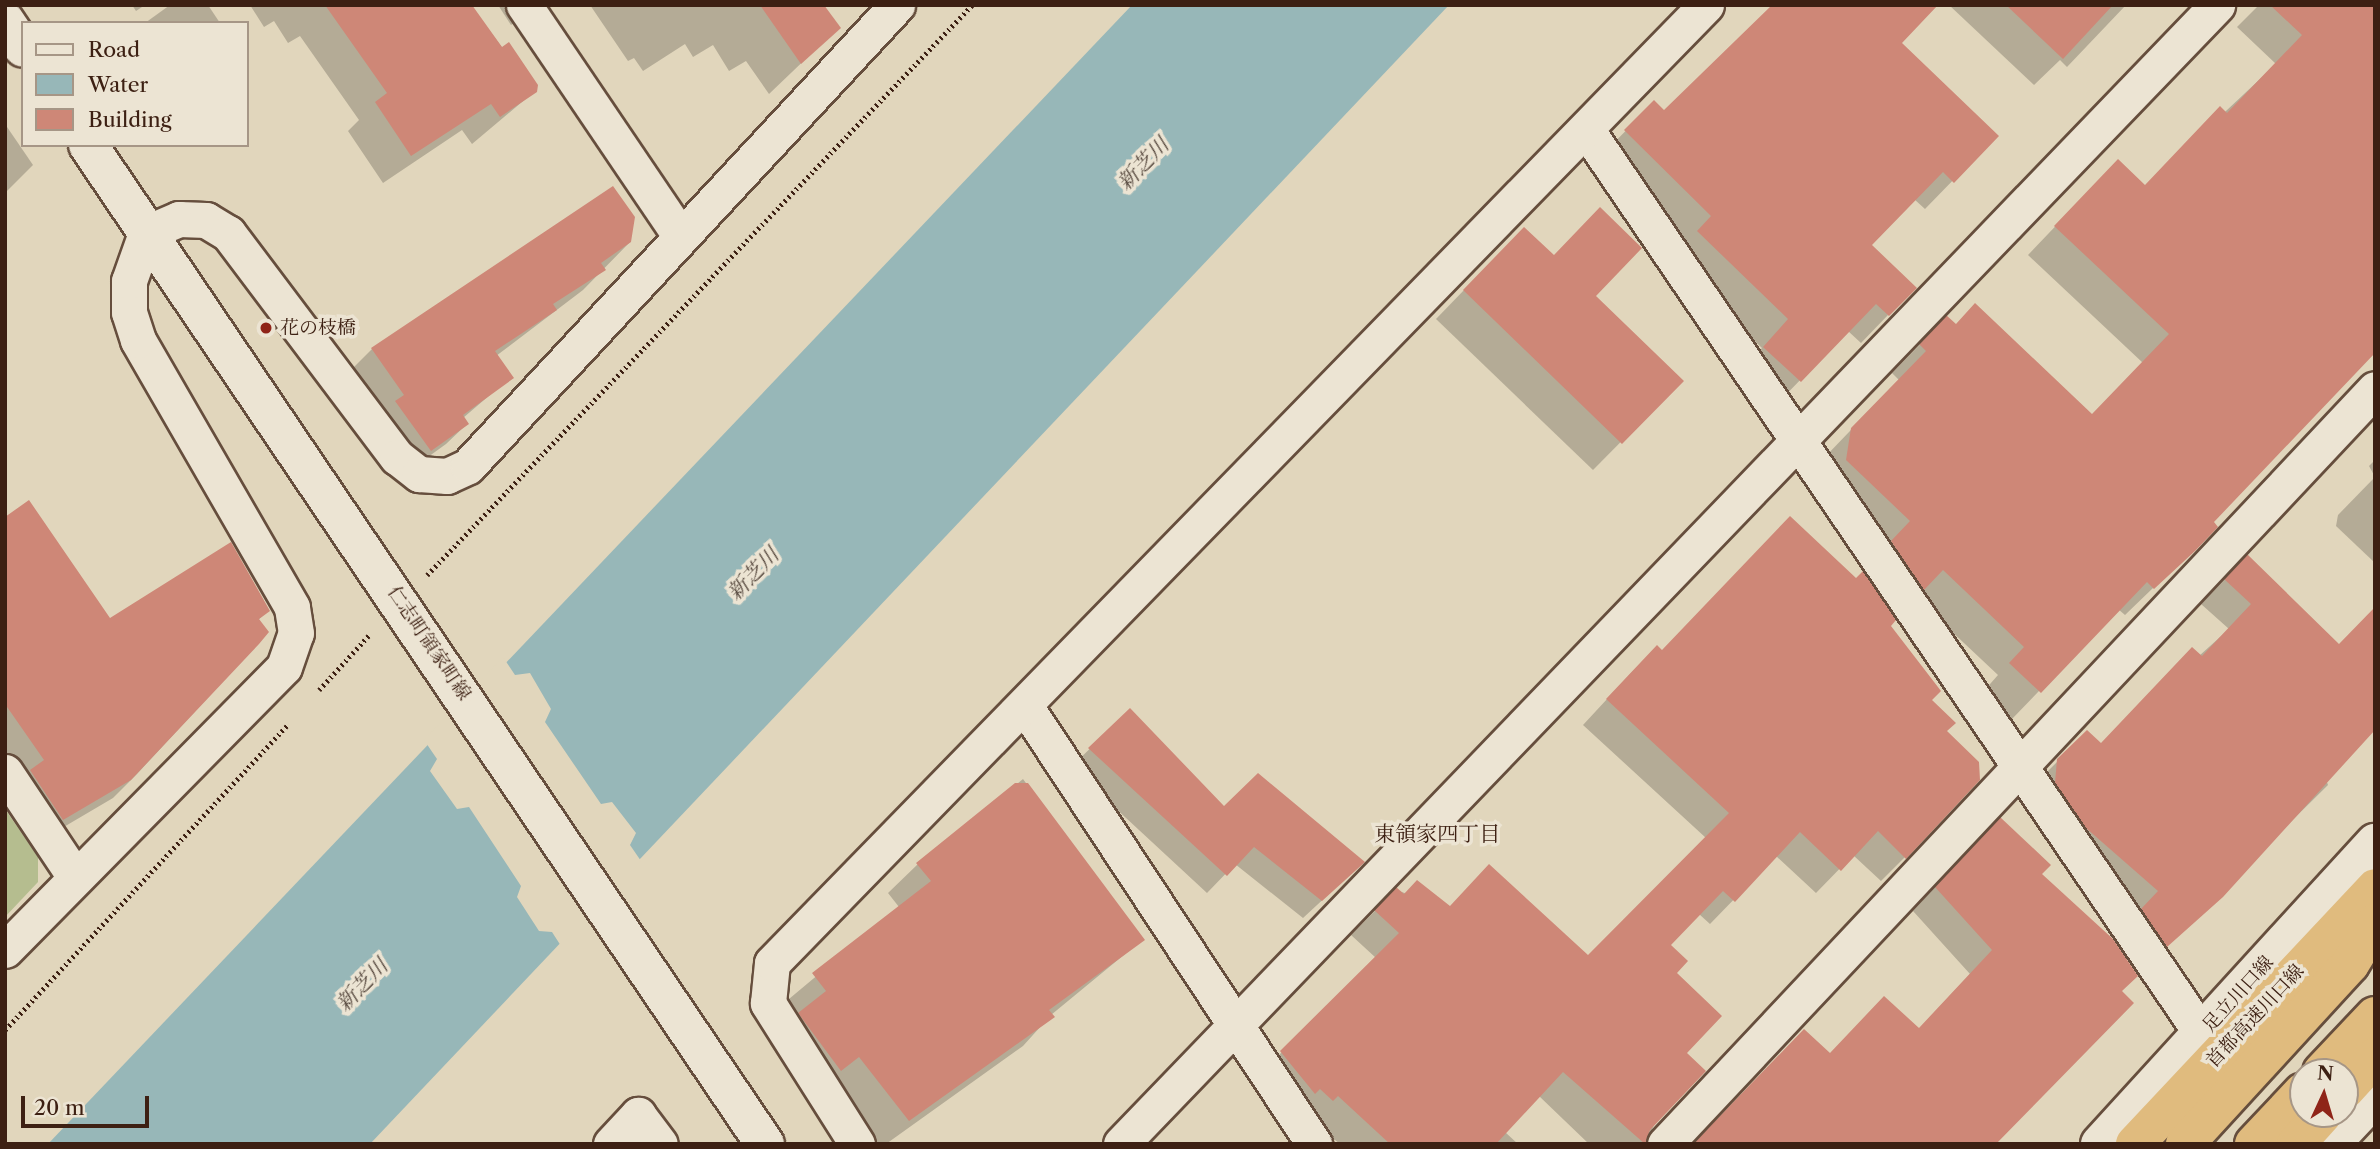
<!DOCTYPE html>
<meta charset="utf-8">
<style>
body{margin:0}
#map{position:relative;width:2380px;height:1149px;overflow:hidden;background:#e1d6bc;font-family:"Libre Caslon Text","Noto Serif JP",serif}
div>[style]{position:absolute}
.green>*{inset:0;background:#b5bd8f}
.water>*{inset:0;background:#97b7b8}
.pier>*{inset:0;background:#e1d6bc}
.shadow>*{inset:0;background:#0003}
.building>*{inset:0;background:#ce8777}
.path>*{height:4.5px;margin-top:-2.25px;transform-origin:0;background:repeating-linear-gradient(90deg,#3d2013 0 2px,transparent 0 5.5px)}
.roads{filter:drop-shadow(2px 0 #664e3d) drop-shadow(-2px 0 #664e3d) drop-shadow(0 2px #664e3d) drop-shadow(0 -2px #664e3d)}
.street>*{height:35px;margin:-17.5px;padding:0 17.5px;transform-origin:17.5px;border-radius:17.5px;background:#ece4d3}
.secondary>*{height:38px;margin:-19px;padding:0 19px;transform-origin:19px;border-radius:19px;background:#ece4d3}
.highway>*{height:38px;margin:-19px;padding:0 19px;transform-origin:19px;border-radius:19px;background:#e0bb7e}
.dots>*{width:19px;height:19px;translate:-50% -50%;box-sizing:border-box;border:4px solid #ece4d3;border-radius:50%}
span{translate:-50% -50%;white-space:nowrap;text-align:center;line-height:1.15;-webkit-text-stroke:7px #ece4d3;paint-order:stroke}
.poi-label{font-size:19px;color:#3d2013}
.left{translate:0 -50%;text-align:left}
.street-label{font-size:19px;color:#3d2013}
.water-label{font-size:21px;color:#54463c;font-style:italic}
.neighbourhood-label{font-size:21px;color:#3d2013}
.frame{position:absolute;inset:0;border:7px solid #3d2013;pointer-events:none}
.legend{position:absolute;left:21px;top:21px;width:228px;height:126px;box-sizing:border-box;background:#ece4d3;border:2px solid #a69686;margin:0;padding:9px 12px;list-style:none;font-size:21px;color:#3d2013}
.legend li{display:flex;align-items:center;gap:14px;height:35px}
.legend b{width:35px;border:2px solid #a69686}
.north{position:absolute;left:2289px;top:1058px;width:70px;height:70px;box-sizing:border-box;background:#ece4d3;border:2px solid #a69686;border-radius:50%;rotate:4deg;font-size:19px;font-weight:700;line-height:28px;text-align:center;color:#3d2013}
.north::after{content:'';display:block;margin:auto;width:24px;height:32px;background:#8f2418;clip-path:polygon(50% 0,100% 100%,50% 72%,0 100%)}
.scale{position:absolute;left:21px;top:1096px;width:128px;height:32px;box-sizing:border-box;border:4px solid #3d2013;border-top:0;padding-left:9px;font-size:21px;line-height:24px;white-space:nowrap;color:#3d2013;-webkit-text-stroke:5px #ece4d3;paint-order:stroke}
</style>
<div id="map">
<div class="green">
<i style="clip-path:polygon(5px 809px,38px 857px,38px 882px,5px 917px)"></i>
</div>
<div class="water">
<i style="clip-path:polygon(1132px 5px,1449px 5px,370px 1144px,48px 1144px)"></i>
</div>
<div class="pier">
<i style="clip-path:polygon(503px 657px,515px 675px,530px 673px,551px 709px,545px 722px,601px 804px,612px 802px,636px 833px,630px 845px,641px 861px,561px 946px,552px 932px,539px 931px,517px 897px,521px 886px,469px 807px,457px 809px,430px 771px,437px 759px,424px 740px)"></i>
</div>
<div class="shadow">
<i style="clip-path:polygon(132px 5px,145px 5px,136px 11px)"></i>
<i style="clip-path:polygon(170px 5px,208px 5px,220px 23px,145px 23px)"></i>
<i style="clip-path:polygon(250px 5px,470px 5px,535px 91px,472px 144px,462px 130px,383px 183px,348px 131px,359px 120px,300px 36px,288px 43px,274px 21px,264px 27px)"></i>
<i style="clip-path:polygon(498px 5px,540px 5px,511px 25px)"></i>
<i style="clip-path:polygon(590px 5px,822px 5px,838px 28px,769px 94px,746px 61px,729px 71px,713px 45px,693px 57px,685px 44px,643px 71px,634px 58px,628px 61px)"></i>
<i style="clip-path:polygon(1949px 5px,2126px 5px,2067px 67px,2060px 60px,2034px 85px)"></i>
<i style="clip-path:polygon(2259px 5px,2375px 5px,2153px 588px,2125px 615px,2118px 609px,2012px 719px,1983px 692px,1998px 675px,1915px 597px,1896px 616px,1864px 570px,1884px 549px,1824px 458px,1899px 380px,1892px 373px,1946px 318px,2092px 416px,2143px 363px,2028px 255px,2091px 189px,2145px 187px,2276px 64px,2237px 27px)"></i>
<i style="clip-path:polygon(1899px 43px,1996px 136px,1925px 209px,1914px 199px,1869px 245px,1888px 315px,1861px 343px,1848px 331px,1772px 409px,1736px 376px,1762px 348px,1671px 260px,1598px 159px,1654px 102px,1664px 113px)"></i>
<i style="clip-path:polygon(5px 124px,33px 165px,5px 193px)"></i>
<i style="clip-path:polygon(630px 242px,583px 290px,496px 356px,511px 377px,463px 418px,467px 424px,446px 444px,410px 470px,352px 369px,372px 349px)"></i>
<i style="clip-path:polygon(1496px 257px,1553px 257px,1681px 381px,1593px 470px,1436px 319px)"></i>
<i style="clip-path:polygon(2375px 460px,2375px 477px,2369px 466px)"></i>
<i style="clip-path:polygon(2375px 477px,2375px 563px,2336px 526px,2338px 515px)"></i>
<i style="clip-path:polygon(5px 519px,109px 621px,268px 611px,258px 620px,258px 643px,137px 774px,113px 798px,40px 841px,5px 759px)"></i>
<i style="clip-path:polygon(2247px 557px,2328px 785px,2142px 969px,2034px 785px,2087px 732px,2100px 745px,2229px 629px,2201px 604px)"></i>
<i style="clip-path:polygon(1889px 625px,1945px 731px,1905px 857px,1881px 881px,1853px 855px,1816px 893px,1776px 856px,1710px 924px,1699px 914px,1668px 945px,1684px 1053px,1646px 1144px,1589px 1144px,1539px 1096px,1505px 1132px,1518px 1144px,1340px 1144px,1257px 1077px,1376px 958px,1351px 935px,1396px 890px,1588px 957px,1706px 838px,1583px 725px,1633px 671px,1662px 652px)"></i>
<i style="clip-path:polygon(1130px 710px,1224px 809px,1344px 880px,1303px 918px,1235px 864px,1207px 893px,1071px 767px)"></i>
<i style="clip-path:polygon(1023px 779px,1142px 940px,1051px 1015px,1023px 1046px,886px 1144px,875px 1144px,829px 1085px,810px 1099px,782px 1062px,770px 1044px,795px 1019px,783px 1004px,899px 907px,888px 893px,918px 864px)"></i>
<i style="clip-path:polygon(1977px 842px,2040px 874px,2120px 992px,1829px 1055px,1918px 1030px,1970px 974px,1913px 911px)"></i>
</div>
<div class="building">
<i style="clip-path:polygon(325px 5px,472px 5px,502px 47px,509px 42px,538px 85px,537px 92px,500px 117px,491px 104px,411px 156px,375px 102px,387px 93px)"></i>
<i style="clip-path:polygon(760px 5px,824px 5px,841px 28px,801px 64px)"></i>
<i style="clip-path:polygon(1772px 5px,1938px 5px,1902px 43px,1999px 136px,1954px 183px,1943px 172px,1872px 245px,1917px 288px,1889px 316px,1876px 304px,1801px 382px,1763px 347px,1788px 319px,1697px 231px,1711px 216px,1624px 130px,1654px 100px,1664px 110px)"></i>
<i style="clip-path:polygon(2006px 5px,2113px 5px,2063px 59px)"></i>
<i style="clip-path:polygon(2270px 5px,2375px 5px,2375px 353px,2214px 522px,2218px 527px,2195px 551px,2154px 589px,2147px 582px,2041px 693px,2009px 663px,2024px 647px,1943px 570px,1924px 590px,1891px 541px,1910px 521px,1846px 460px,1851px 428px,1926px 351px,1919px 344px,1946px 315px,1956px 324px,1975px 303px,2092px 414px,2169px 334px,2054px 226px,2118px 159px,2145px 185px,2220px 106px,2227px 113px,2302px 35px)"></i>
<i style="clip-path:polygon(613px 186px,635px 217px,631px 242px,601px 263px,606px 270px,553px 304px,557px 310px,495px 351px,514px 378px,463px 415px,469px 424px,431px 451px,395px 401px,404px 395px,371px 348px)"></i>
<i style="clip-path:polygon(1600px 207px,1642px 248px,1596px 296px,1684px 381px,1622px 444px,1463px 290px,1524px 227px,1554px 255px)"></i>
<i style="clip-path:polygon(29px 500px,110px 618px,231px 542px,270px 611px,259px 619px,269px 632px,259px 644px,131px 780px,63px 820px,30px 770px,44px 760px,5px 704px,5px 517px)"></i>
<i style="clip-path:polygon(1790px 516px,1856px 578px,1863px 571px,1896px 620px,1891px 626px,1941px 691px,1932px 700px,1956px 723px,1947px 731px,1979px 762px,1980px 780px,1906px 859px,1878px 831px,1841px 871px,1800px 832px,1735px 902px,1723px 891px,1671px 945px,1688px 961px,1677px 973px,1722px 1016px,1687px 1053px,1706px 1071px,1650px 1130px,1645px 1144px,1563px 1072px,1496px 1144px,1390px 1144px,1338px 1096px,1333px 1101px,1320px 1089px,1315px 1094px,1280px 1051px,1399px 933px,1374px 910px,1396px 887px,1404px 894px,1417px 880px,1450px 906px,1489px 864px,1588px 955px,1729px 813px,1606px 699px,1657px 645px,1662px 650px)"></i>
<i style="clip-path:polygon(2247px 554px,2339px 644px,2375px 607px,2375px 730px,2223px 897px,2167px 947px,2141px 909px,2158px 891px,2086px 828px,2055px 783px,2057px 759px,2087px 730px,2101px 743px,2192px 647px,2202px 656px,2251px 604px,2224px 579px)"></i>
<i style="clip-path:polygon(1130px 708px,1224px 806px,1258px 773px,1365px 862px,1322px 901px,1254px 847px,1227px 876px,1088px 748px)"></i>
<i style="clip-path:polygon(1015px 783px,1028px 783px,1145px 940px,1049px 1010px,1055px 1017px,909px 1121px,859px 1057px,841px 1071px,798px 1013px,826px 991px,812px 973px,931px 881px,916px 863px)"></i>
<i style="clip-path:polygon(2000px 817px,2051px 865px,2042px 874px,2113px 939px,2138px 976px,2122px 991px,2134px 1003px,1996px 1144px,1693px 1144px,1804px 1029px,1830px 1053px,1884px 996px,1919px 1028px,1992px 950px,1935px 887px)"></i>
</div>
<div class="path">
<i style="left:427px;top:575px;width:789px;rotate:-46.28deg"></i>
<i style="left:319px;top:690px;width:76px;rotate:-47.7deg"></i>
<i style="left:5px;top:1030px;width:415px;rotate:-47.2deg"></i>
</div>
<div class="roads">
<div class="street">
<i style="left:524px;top:5px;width:278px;rotate:55.9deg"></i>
<i style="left:1588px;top:132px;width:1091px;rotate:55.76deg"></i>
<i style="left:1025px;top:706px;width:525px;rotate:56.58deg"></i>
<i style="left:5px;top:772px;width:126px;rotate:56.3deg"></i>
<i style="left:5px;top:950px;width:397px;rotate:-45.4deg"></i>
<i style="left:284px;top:667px;width:36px;rotate:-71deg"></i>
<i style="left:296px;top:633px;width:26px;rotate:-99deg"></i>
<i style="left:292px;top:607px;width:308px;rotate:-120deg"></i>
<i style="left:138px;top:340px;width:29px;rotate:-108deg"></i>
<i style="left:129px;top:312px;width:31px;rotate:-90deg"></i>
<i style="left:129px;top:281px;width:51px;rotate:-70.5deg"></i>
<i style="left:146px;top:233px;width:36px;rotate:-23deg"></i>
<i style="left:179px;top:219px;width:27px;rotate:2deg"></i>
<i style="left:206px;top:220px;width:26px;rotate:31deg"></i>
<i style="left:228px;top:233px;width:281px;rotate:53deg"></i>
<i style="left:397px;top:457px;width:28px;rotate:38deg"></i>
<i style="left:419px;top:474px;width:28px;rotate:4deg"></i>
<i style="left:447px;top:476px;width:23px;rotate:-25deg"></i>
<i style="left:468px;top:466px;width:630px;rotate:-47.06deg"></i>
<i style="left:611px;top:1144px;width:40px;rotate:-47deg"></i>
<i style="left:638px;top:1115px;width:36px;rotate:53deg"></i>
<i style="left:857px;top:1144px;width:167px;rotate:-122.3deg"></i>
<i style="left:768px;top:1003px;width:40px;rotate:-84.3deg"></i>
<i style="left:772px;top:963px;width:1338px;rotate:-45.73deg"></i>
<i style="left:1121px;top:1144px;width:1581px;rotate:-46.1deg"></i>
<i style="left:1665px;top:1144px;width:1036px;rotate:-46.76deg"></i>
</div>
<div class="secondary">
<i style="left:5px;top:21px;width:32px;rotate:56deg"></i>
<i style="left:88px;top:145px;width:1207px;rotate:55.88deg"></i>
<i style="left:2100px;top:1144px;width:408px;rotate:-47.6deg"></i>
<i style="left:2331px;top:1144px;width:64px;rotate:-46.9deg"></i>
</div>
<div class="highway">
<i style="left:2322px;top:1072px;width:77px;rotate:-46.6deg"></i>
<i style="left:2345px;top:1090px;width:45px;rotate:-47.7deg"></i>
<i style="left:2135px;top:1144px;width:351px;rotate:-46.8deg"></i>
<i style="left:2185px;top:1144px;width:244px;rotate:-47.5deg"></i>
<i style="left:2350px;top:964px;width:48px;rotate:-58.6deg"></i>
<i style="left:2254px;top:1144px;width:71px;rotate:-46.7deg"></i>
<i style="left:2296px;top:1144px;width:40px;rotate:-48deg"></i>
</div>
</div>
<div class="dots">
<i style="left:266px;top:328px;background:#8f2418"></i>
</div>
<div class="poi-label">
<span class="left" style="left:280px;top:328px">花の枝橋</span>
</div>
<div class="street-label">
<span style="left:429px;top:643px;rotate:56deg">仁志町領家町線</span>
<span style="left:2238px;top:994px;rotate:-48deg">足立川口線</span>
<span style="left:2255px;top:1016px;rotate:-47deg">首都高速川口線</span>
</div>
<div class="water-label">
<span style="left:1143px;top:164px;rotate:-46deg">新芝川</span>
<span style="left:753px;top:574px;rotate:-46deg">新芝川</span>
<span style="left:362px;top:985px;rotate:-46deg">新芝川</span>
</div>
<div class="neighbourhood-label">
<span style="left:1437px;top:834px">東領家四丁目</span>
</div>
<div class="frame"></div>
<ul class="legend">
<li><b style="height:9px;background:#ece4d3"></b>Road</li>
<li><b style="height:19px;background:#97b7b8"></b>Water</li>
<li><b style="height:19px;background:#ce8777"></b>Building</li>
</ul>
<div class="north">N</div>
<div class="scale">20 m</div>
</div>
